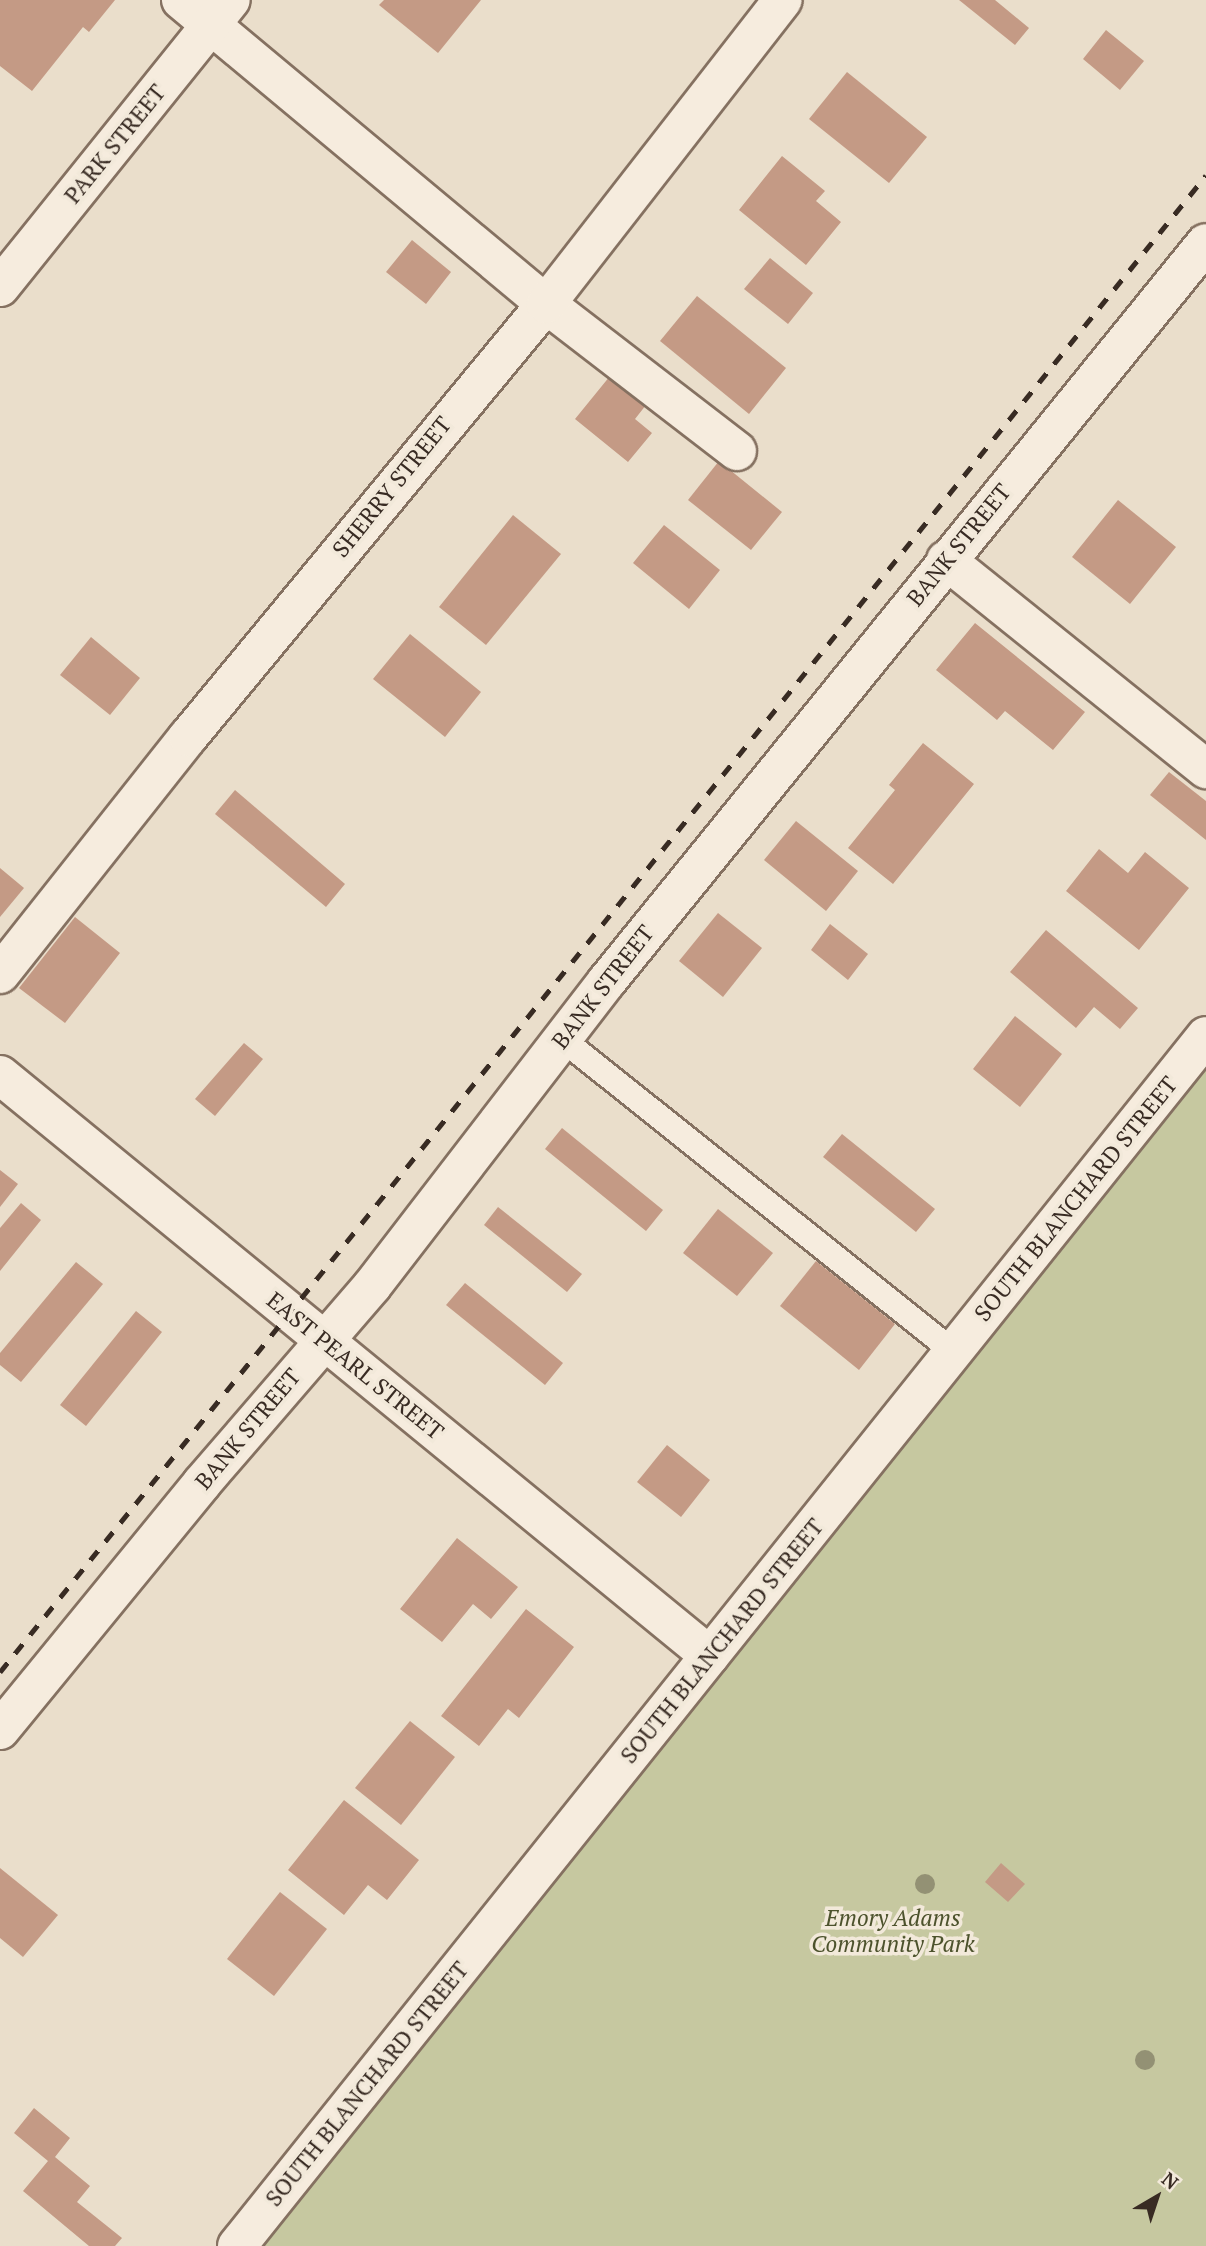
<!DOCTYPE html>
<style>
body{margin:0}
#map{position:relative;width:1206px;height:2246px;overflow:hidden;background:#eadecb;font-family:"PT Serif",serif}
div>[style]{position:absolute}
.green>*{inset:0;background:#c6c8a0}
.building>*{inset:0;background:#c49a85}
.roads{filter:drop-shadow(2px 0 #857161) drop-shadow(-2px 0 #857161) drop-shadow(0 2px #857161) drop-shadow(0 -2px #857161)}
.lane>*{height:24px;margin:-12px;padding:0 12px;transform-origin:12px;border-radius:12px;background:#f6ecde}
.street>*{height:38px;margin:-19px;padding:0 19px;transform-origin:19px;border-radius:19px;background:#f6ecde}
.secondary>*{height:38px;margin:-19px;padding:0 19px;transform-origin:19px;border-radius:19px;background:#f6ecde}
.rail>*{height:5px;margin-top:-2.5px;transform-origin:0;background:repeating-linear-gradient(90deg,#382b23 0 12px,transparent 0 24px)}
.trees>*{width:20px;height:20px;margin:-10px;border-radius:50%;background:#939174}
span{translate:-50% -50%;white-space:nowrap;text-align:center;line-height:1.15;-webkit-text-stroke:7px #f2e9da;paint-order:stroke}
.street-label{font-size:23px;color:#382b23}
.park-label{font-size:23px;color:#4c522c;font-style:italic}
.north{position:absolute;left:1122px;top:2162px;width:70px;height:70px;-webkit-text-stroke:5px #f2e9da;paint-order:stroke;rotate:39deg;font-size:19px;font-weight:700;line-height:28px;text-align:center;color:#382b23}
.north::after{content:'';display:block;margin:auto;width:24px;height:32px;background:#382b23;clip-path:polygon(50% 0,100% 100%,50% 72%,0 100%)}
</style>
<div id="map">
<div class="green">
<i style="clip-path:polygon(1206px 1040px,1206px 2246px,238px 2246px)"></i>
</div>
<div class="building">
<i style="clip-path:polygon(0 0,115px 0,89px 32px,83px 27px,32px 91px,0 66px)"></i>
<i style="clip-path:polygon(384px 0,481px 0,438px 53px,379px 5px)"></i>
<i style="clip-path:polygon(959px 0,995px 0,1029px 28px,1015px 45px)"></i>
<i style="clip-path:polygon(1106px 30px,1144px 61px,1120px 90px,1083px 59px)"></i>
<i style="clip-path:polygon(847px 72px,927px 137px,889px 183px,809px 119px)"></i>
<i style="clip-path:polygon(782px 156px,825px 191px,816px 201px,841px 222px,806px 265px,739px 210px)"></i>
<i style="clip-path:polygon(412px 240px,451px 272px,426px 304px,386px 272px)"></i>
<i style="clip-path:polygon(770px 258px,813px 293px,788px 324px,744px 289px)"></i>
<i style="clip-path:polygon(697px 296px,786px 368px,749px 414px,660px 341px)"></i>
<i style="clip-path:polygon(610px 376px,646px 405px,635px 419px,652px 433px,628px 462px,575px 419px)"></i>
<i style="clip-path:polygon(719px 461px,782px 512px,751px 550px,688px 500px)"></i>
<i style="clip-path:polygon(1118px 500px,1176px 547px,1130px 604px,1072px 557px)"></i>
<i style="clip-path:polygon(513px 515px,561px 554px,486px 645px,439px 607px)"></i>
<i style="clip-path:polygon(664px 525px,720px 570px,689px 609px,633px 563px)"></i>
<i style="clip-path:polygon(975px 623px,1085px 712px,1053px 750px,1005px 711px,997px 720px,936px 670px)"></i>
<i style="clip-path:polygon(410px 634px,481px 692px,445px 737px,373px 679px)"></i>
<i style="clip-path:polygon(91px 637px,140px 678px,110px 715px,60px 675px)"></i>
<i style="clip-path:polygon(923px 743px,974px 784px,893px 884px,848px 848px,895px 790px,889px 785px)"></i>
<i style="clip-path:polygon(1169px 772px,1206px 801px,1206px 840px,1150px 795px)"></i>
<i style="clip-path:polygon(235px 790px,345px 884px,326px 907px,215px 814px)"></i>
<i style="clip-path:polygon(796px 821px,858px 871px,826px 911px,764px 860px)"></i>
<i style="clip-path:polygon(1099px 849px,1128px 873px,1145px 852px,1189px 888px,1139px 950px,1066px 891px)"></i>
<i style="clip-path:polygon(0 868px,24px 888px,0 917px)"></i>
<i style="clip-path:polygon(718px 913px,762px 948px,723px 997px,679px 961px)"></i>
<i style="clip-path:polygon(75px 917px,120px 953px,65px 1023px,19px 988px)"></i>
<i style="clip-path:polygon(830px 924px,868px 954px,848px 980px,811px 950px)"></i>
<i style="clip-path:polygon(1046px 930px,1138px 1008px,1120px 1029px,1094px 1007px,1076px 1028px,1010px 972px)"></i>
<i style="clip-path:polygon(1015px 1016px,1062px 1054px,1020px 1107px,973px 1069px)"></i>
<i style="clip-path:polygon(244px 1043px,263px 1059px,215px 1116px,195px 1099px)"></i>
<i style="clip-path:polygon(562px 1128px,663px 1210px,646px 1231px,545px 1149px)"></i>
<i style="clip-path:polygon(842px 1134px,935px 1209px,916px 1232px,823px 1157px)"></i>
<i style="clip-path:polygon(0 1170px,18px 1184px,0 1207px)"></i>
<i style="clip-path:polygon(21px 1203px,41px 1220px,0 1271px,0 1228px)"></i>
<i style="clip-path:polygon(498px 1207px,582px 1274px,567px 1292px,484px 1225px)"></i>
<i style="clip-path:polygon(718px 1209px,773px 1253px,737px 1296px,683px 1253px)"></i>
<i style="clip-path:polygon(816px 1261px,895px 1324px,859px 1370px,780px 1306px)"></i>
<i style="clip-path:polygon(76px 1262px,103px 1284px,21px 1382px,0 1365px,0 1353px)"></i>
<i style="clip-path:polygon(465px 1283px,563px 1363px,545px 1385px,446px 1305px)"></i>
<i style="clip-path:polygon(136px 1311px,162px 1332px,86px 1426px,60px 1405px)"></i>
<i style="clip-path:polygon(667px 1445px,710px 1480px,681px 1517px,637px 1482px)"></i>
<i style="clip-path:polygon(457px 1538px,518px 1587px,491px 1619px,473px 1604px,442px 1642px,400px 1609px)"></i>
<i style="clip-path:polygon(526px 1609px,574px 1647px,519px 1718px,508px 1709px,479px 1746px,441px 1716px)"></i>
<i style="clip-path:polygon(410px 1721px,455px 1757px,401px 1825px,355px 1788px)"></i>
<i style="clip-path:polygon(344px 1800px,419px 1860px,387px 1900px,368px 1885px,344px 1915px,288px 1870px)"></i>
<i style="clip-path:polygon(1001px 1863px,1025px 1884px,1008px 1902px,985px 1882px)"></i>
<i style="clip-path:polygon(0 1868px,58px 1915px,23px 1957px,0 1938px)"></i>
<i style="clip-path:polygon(280px 1892px,327px 1929px,274px 1996px,227px 1959px)"></i>
<i style="clip-path:polygon(34px 2108px,70px 2138px,55px 2157px,90px 2186px,77px 2202px,122px 2238px,115px 2246px,89px 2246px,23px 2191px,48px 2161px,14px 2133px)"></i>
</div>
<div class="roads">
<div class="lane">
<i style="left:562px;top:1039px;width:502px;rotate:38.61deg"></i>
</div>
<div class="street">
<i style="left:181px;top:0;width:475px;rotate:39.8deg"></i>
<i style="left:546px;top:304px;width:241px;rotate:37.6deg"></i>
<i style="left:0;top:287px;width:368px;rotate:-51.2deg"></i>
<i style="left:946px;top:560px;width:334px;rotate:38.8deg"></i>
<i style="left:0;top:974px;width:303px;rotate:-51.6deg"></i>
<i style="left:188px;top:737px;width:562px;rotate:-50.42deg"></i>
<i style="left:546px;top:304px;width:385px;rotate:-52.1deg"></i>
<i style="left:0;top:1075px;width:917px;rotate:39.29deg"></i>
<i style="left:0;top:1730px;width:319px;rotate:-50.7deg"></i>
<i style="left:202px;top:1483px;width:260px;rotate:-49.2deg"></i>
<i style="left:372px;top:1286px;width:385px;rotate:-52.4deg"></i>
<i style="left:607px;top:981px;width:950px;rotate:-50.94deg"></i>
</div>
<div class="secondary">
<i style="left:237px;top:2246px;width:1550px;rotate:-51.31deg"></i>
</div>
</div>
<div class="rail">
<i style="left:0;top:1672px;width:1922px;rotate:-51.14deg"></i>
</div>
<div class="trees">
<i style="left:925px;top:1884px"></i>
<i style="left:1145px;top:2060px"></i>
</div>
<div class="street-label">
<span style="left:115px;top:144px;rotate:-51deg">PARK STREET</span>
<span style="left:392px;top:487px;rotate:-51deg">SHERRY STREET</span>
<span style="left:959px;top:545px;rotate:-51deg">BANK STREET</span>
<span style="left:603px;top:987px;rotate:-52deg">BANK STREET</span>
<span style="left:1076px;top:1199px;rotate:-51deg">SOUTH BLANCHARD STREET</span>
<span style="left:355px;top:1366px;rotate:39deg">EAST PEARL STREET</span>
<span style="left:248px;top:1429px;rotate:-50deg">BANK STREET</span>
<span style="left:722px;top:1641px;rotate:-51deg">SOUTH BLANCHARD STREET</span>
<span style="left:367px;top:2084px;rotate:-51deg">SOUTH BLANCHARD STREET</span>
</div>
<div class="park-label">
<span style="left:893px;top:1931px">Emory Adams<br>Community Park</span>
</div>
<div class="north">N</div>
</div>
